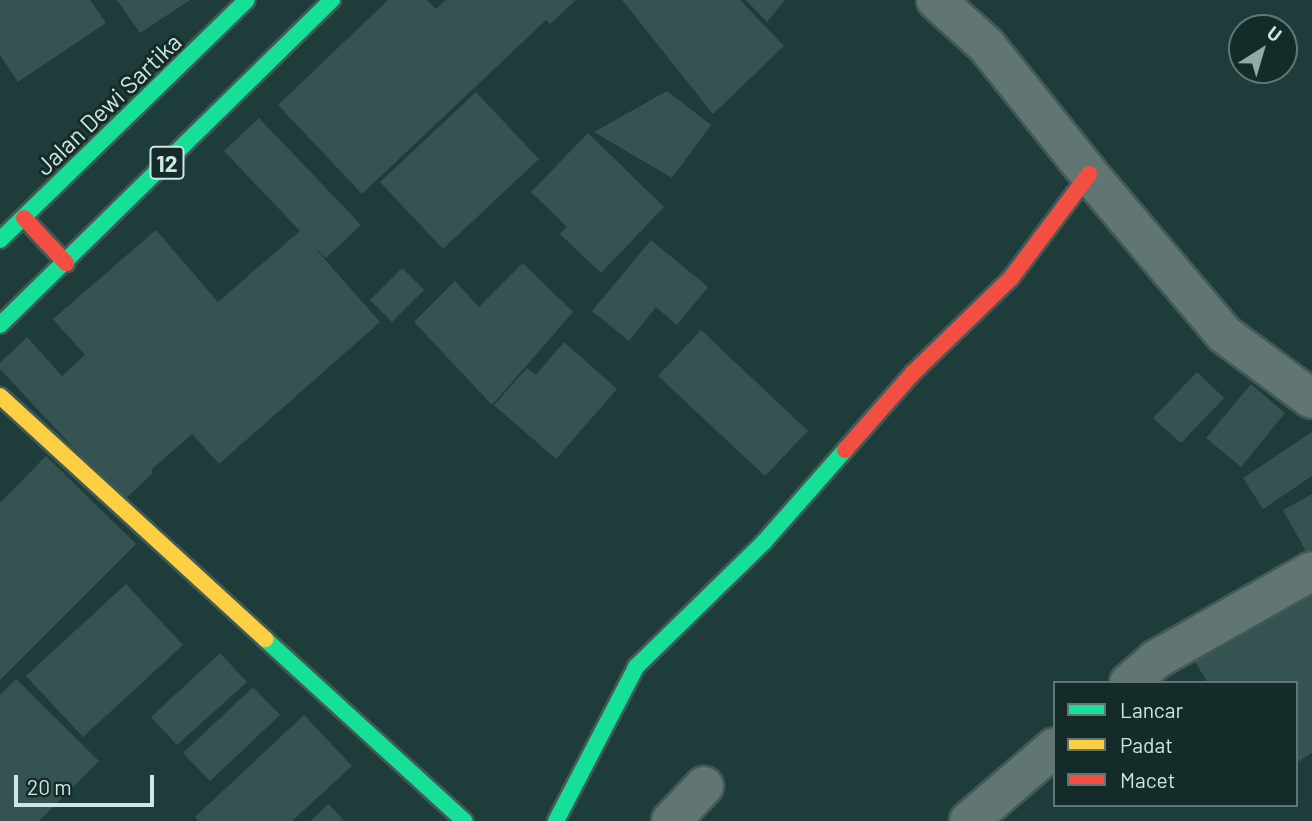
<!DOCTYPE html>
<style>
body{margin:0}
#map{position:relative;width:1312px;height:821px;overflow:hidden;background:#1e3d3a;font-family:Barlow,sans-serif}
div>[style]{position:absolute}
.building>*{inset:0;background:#355351}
.roads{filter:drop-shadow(2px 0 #425a57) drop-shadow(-2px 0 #425a57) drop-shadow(0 2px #425a57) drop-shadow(0 -2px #425a57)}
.street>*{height:38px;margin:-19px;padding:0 19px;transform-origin:19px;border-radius:19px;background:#617673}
.fast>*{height:16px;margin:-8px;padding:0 8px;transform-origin:8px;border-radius:8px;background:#16e098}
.slow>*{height:16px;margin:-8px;padding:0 8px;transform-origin:8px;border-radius:8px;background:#ffcf43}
.jam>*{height:16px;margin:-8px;padding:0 8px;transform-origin:8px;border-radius:8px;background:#f24e42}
span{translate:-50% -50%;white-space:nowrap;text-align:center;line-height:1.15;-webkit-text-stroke:6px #152b29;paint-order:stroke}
.shield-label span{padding:2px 5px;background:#152b29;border:2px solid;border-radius:5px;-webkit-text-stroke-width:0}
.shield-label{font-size:23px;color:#cde8e4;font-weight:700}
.street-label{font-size:24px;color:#cde8e4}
.legend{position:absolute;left:1053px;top:681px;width:245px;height:126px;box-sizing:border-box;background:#152b29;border:2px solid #5f7774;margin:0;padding:9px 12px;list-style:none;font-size:21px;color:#cde8e4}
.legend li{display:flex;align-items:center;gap:14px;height:35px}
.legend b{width:35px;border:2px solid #5f7774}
.north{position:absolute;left:1228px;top:14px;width:70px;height:70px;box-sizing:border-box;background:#152b29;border:2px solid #5f7774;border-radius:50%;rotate:37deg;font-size:19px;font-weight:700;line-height:28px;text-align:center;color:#cde8e4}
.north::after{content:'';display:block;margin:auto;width:24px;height:32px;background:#90aca8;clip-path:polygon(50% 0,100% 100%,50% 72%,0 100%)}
.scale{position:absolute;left:14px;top:775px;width:140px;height:32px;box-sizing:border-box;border:4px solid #cde8e4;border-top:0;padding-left:9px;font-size:21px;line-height:24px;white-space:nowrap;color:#cde8e4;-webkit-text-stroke:5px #152b29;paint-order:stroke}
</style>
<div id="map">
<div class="building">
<i style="clip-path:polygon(0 0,90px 0,106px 23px,18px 82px,0 55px)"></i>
<i style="clip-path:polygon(117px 0,190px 0,140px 33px)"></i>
<i style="clip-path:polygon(388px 0,427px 0,436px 9px,446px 0,576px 0,550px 24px,546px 20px,362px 194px,278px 105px)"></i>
<i style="clip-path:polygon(622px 0,740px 0,784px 46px,713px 114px)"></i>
<i style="clip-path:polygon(746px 0,785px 0,767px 22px)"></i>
<i style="clip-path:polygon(667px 91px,711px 125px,672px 178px,594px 132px)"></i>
<i style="clip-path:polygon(476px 92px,539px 159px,443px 249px,380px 182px)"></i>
<i style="clip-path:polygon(259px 118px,361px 225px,326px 258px,314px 247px,380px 322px,219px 464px,192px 434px,151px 470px,153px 473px,123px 501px,0 369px,0 363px,27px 337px,62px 376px,85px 355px,53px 319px,156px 230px,218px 302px,300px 231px,224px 151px)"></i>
<i style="clip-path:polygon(588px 133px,664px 207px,601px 273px,560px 234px,567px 227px,531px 192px)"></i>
<i style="clip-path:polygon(651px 240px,708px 287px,677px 325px,656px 307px,629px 341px,592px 311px)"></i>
<i style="clip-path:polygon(523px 263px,573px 312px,492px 405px,414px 322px,455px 281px,479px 307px)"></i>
<i style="clip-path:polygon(402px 268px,424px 290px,392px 322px,370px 300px)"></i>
<i style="clip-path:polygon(701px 330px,808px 431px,765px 476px,658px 376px)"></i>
<i style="clip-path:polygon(564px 342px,617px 389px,556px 459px,494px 405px,527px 368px,536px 375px)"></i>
<i style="clip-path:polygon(1197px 372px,1224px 398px,1181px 443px,1153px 418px)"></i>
<i style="clip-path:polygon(1251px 384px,1285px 413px,1241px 467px,1206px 438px)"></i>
<i style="clip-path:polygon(1312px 432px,1312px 476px,1263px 509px,1243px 478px)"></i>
<i style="clip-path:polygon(46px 456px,136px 544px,0 680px,0 503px)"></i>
<i style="clip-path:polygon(1312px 494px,1312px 553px,1308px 555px,1283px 510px)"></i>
<i style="clip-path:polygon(1312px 582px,1312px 753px,1296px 763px,1296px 683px,1208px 683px,1192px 657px)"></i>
<i style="clip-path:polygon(126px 584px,183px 645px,83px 737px,26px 676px)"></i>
<i style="clip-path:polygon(220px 653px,247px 682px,177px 745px,151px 717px)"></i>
<i style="clip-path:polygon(16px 679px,99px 761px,39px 821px,0 821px,0 695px)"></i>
<i style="clip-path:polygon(253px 687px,280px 715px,210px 781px,183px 753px)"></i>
<i style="clip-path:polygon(304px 715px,352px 766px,292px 821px,198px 821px,195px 817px)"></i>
<i style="clip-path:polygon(329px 804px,344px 821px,310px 821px)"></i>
</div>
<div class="roads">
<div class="street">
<i style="left:936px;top:0;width:67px;rotate:42deg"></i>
<i style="left:986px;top:45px;width:165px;rotate:51.4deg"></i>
<i style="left:1089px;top:174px;width:209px;rotate:49.8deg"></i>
<i style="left:1224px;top:334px;width:109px;rotate:36.5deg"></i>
<i style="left:1129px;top:683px;width:35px;rotate:-41deg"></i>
<i style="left:1155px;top:660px;width:180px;rotate:-29.5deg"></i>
<i style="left:671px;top:821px;width:48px;rotate:-46.7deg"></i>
<i style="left:969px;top:821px;width:113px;rotate:-40.7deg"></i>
</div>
<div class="fast">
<i style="left:0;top:240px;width:344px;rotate:-44.2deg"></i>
<i style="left:0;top:325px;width:465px;rotate:-44.4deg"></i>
<i style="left:265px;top:639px;width:270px;rotate:42.4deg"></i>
<i style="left:556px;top:821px;width:174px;rotate:-62.5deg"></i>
<i style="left:636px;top:667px;width:179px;rotate:-44.3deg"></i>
<i style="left:764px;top:542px;width:123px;rotate:-48.6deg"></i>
</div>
<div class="slow">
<i style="left:0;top:396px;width:360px;rotate:42.5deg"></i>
</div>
<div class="jam">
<i style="left:24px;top:218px;width:62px;rotate:47deg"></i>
<i style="left:845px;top:450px;width:103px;rotate:-48.6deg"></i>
<i style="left:913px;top:373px;width:136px;rotate:-44.1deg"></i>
<i style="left:1011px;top:278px;width:130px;rotate:-53.1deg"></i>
</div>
</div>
<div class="shield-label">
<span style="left:167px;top:163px">12</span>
</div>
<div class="street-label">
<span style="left:108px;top:104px;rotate:-44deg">Jalan Dewi Sartika</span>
</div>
<ul class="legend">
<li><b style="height:9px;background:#16e098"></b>Lancar</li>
<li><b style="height:9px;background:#ffcf43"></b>Padat</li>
<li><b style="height:9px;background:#f24e42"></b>Macet</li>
</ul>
<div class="north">U</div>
<div class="scale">20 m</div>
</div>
